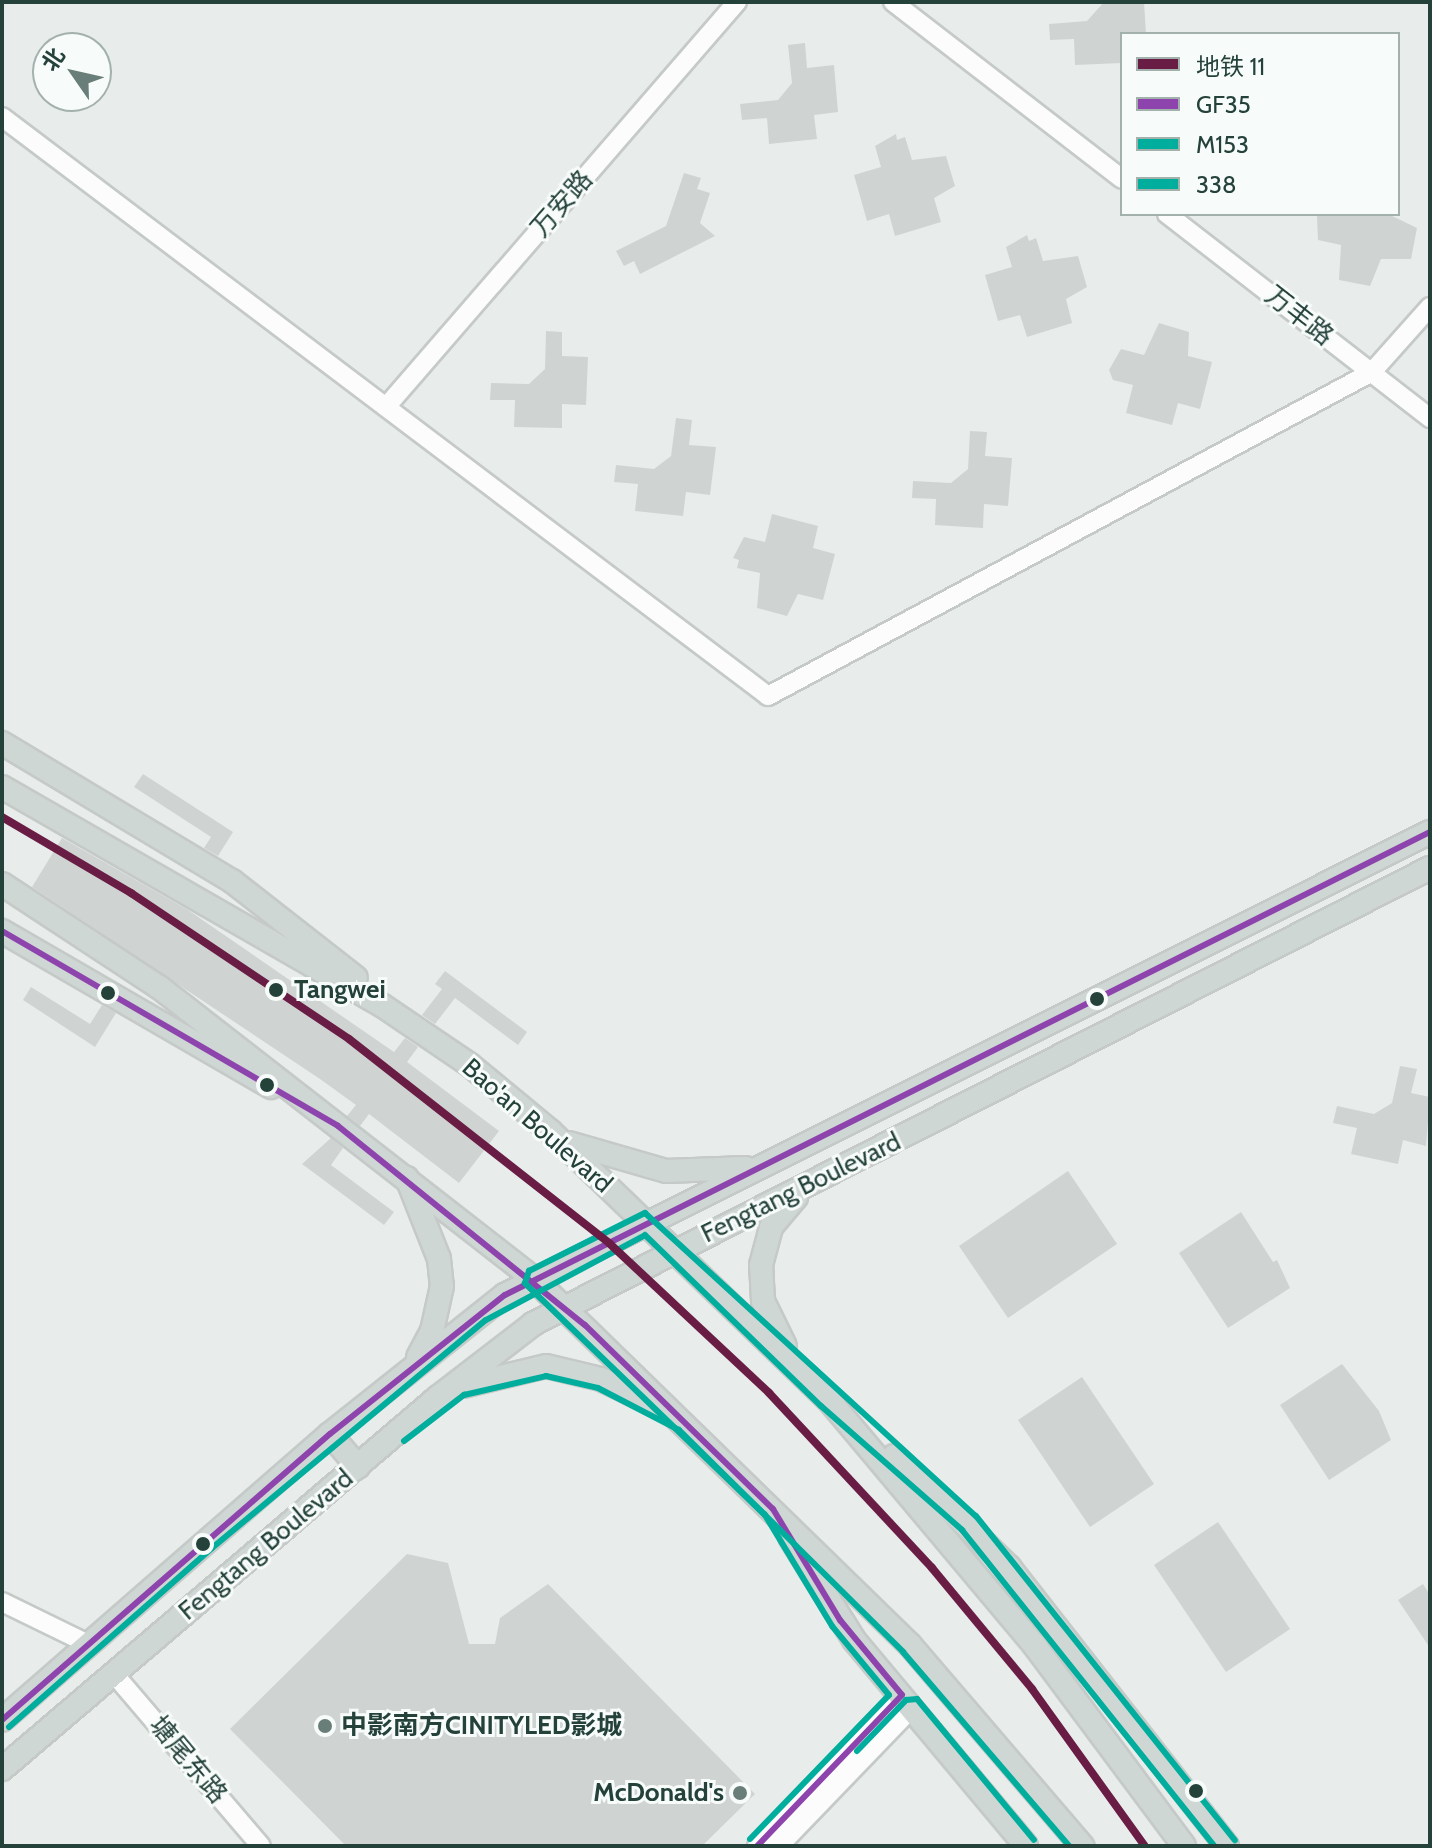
<!DOCTYPE html>
<meta charset="utf-8">
<style>
body{margin:0}
#map{position:relative;width:1432px;height:1848px;overflow:hidden;background:#e8edeb;font-family:Cabin,"Noto Sans SC",sans-serif}
div>[style]{position:absolute}
.building>*{inset:0;background:#cfd4d2}
.roads{filter:drop-shadow(2px 0 #c5cac8) drop-shadow(-2px 0 #c5cac8) drop-shadow(0 2px #c5cac8) drop-shadow(0 -2px #c5cac8)}
.minor>*{height:18px;margin:-9px;padding:0 9px;transform-origin:9px;border-radius:9px;background:#fcfcfc}
.major>*{height:22px;margin:-11px;padding:0 11px;transform-origin:11px;border-radius:11px;background:#cfd7d5}
.bus-1>*{height:6px;margin:-3px;padding:0 3px;transform-origin:3px;border-radius:3px;background:#8e44ad}
.bus-2>*{height:6px;margin:-3px;padding:0 3px;transform-origin:3px;border-radius:3px;background:#01ad9c}
.bus-3>*{height:6px;margin:-3px;padding:0 3px;transform-origin:3px;border-radius:3px;background:#01ad9c}
.metro-1>*{height:8px;margin:-4px;padding:0 4px;transform-origin:4px;border-radius:4px;background:#6a1d44}
.dots>*{width:22px;height:22px;translate:-50% -50%;box-sizing:border-box;border:4px solid #f7fbf9;border-radius:50%}
span{translate:-50% -50%;white-space:nowrap;text-align:center;line-height:1.15;-webkit-text-stroke:6px #f7fbf9;paint-order:stroke}
.street-label{font-size:26px;color:#24423a}
.stop-label{font-size:26px;color:#24423a;font-weight:700}
.left{translate:0 -50%;text-align:left}
.poi-label{font-size:26px;color:#24423a;font-weight:700}
.right{translate:-100% -50%;text-align:right}
.frame{position:absolute;inset:0;border:4px solid #24423a;pointer-events:none}
.legend{position:absolute;left:1120px;top:32px;width:280px;height:184px;box-sizing:border-box;background:#f7fbf9;border:2px solid #a3b1ad;margin:0;padding:10px 14px;list-style:none;font-size:24px;color:#24423a}
.legend li{display:flex;align-items:center;gap:16px;height:40px}
.legend b{width:40px;border:2px solid #a3b1ad}
.north{position:absolute;left:32px;top:32px;width:80px;height:80px;box-sizing:border-box;background:#f7fbf9;border:2px solid #a3b1ad;border-radius:50%;rotate:304deg;font-size:22px;font-weight:700;line-height:32px;text-align:center;color:#24423a}
.north::after{content:'';display:block;margin:auto;width:28px;height:36px;background:#697e78;clip-path:polygon(50% 0,100% 100%,50% 72%,0 100%)}
</style>
<div id="map">
<div class="building">
<i style="clip-path:polygon(1104px 2px,1144px 2px,1146px 34px,1122px 34px,1122px 63px,1075px 65px,1074px 39px,1050px 40px,1049px 24px,1087px 21px)"></i>
<i style="clip-path:polygon(805px 43px,807px 68px,834px 65px,838px 112px,814px 115px,817px 139px,769px 144px,767px 118px,742px 120px,740px 104px,778px 100px,792px 83px,788px 45px)"></i>
<i style="clip-path:polygon(896px 134px,897px 140px,905px 137px,912px 160px,946px 156px,955px 186px,934px 198px,941px 222px,895px 236px,889px 214px,867px 221px,854px 175px,881px 167px,875px 146px)"></i>
<i style="clip-path:polygon(684px 173px,701px 178px,697px 189px,710px 193px,700px 223px,715px 236px,640px 274px,634px 261px,624px 266px,616px 251px,666px 226px)"></i>
<i style="clip-path:polygon(1388px 214px,1417px 228px,1411px 259px,1381px 259px,1370px 286px,1339px 280px,1341px 245px,1318px 240px,1317px 216px)"></i>
<i style="clip-path:polygon(1027px 235px,1029px 241px,1036px 238px,1043px 261px,1078px 256px,1087px 287px,1066px 299px,1072px 323px,1027px 337px,1020px 315px,998px 321px,985px 275px,1012px 267px,1006px 247px)"></i>
<i style="clip-path:polygon(1159px 323px,1189px 332px,1188px 356px,1212px 362px,1200px 409px,1178px 403px,1172px 425px,1126px 413px,1133px 385px,1113px 380px,1109px 370px,1121px 349px,1144px 355px)"></i>
<i style="clip-path:polygon(546px 331px,562px 332px,562px 356px,588px 357px,586px 405px,562px 404px,562px 428px,514px 427px,515px 400px,490px 400px,491px 383px,529px 384px,545px 369px)"></i>
<i style="clip-path:polygon(676px 418px,692px 420px,689px 445px,716px 447px,710px 495px,686px 492px,683px 516px,635px 511px,638px 484px,614px 482px,616px 465px,654px 469px,671px 456px)"></i>
<i style="clip-path:polygon(970px 431px,987px 432px,985px 456px,1012px 458px,1008px 506px,984px 504px,983px 528px,935px 525px,936px 499px,912px 498px,913px 481px,951px 483px,968px 469px)"></i>
<i style="clip-path:polygon(772px 514px,818px 526px,813px 548px,835px 554px,823px 600px,798px 594px,787px 616px,757px 608px,760px 573px,737px 568px,739px 560px,733px 558px,744px 537px,765px 542px)"></i>
<i style="clip-path:polygon(143px 774px,233px 832px,218px 856px,204px 848px,211px 837px,134px 787px)"></i>
<i style="clip-path:polygon(62px 838px,188px 910px,394px 1052px,405px 1038px,418px 1047px,407px 1062px,499px 1131px,459px 1183px,369px 1114px,360px 1126px,347px 1116px,356px 1105px,320px 1079px,32px 887px)"></i>
<i style="clip-path:polygon(445px 971px,527px 1032px,518px 1045px,455px 998px,435px 1024px,422px 1015px,442px 989px,435px 984px)"></i>
<i style="clip-path:polygon(31px 987px,90px 1024px,102px 1005px,116px 1013px,95px 1047px,23px 1000px)"></i>
<i style="clip-path:polygon(1400px 1066px,1417px 1069px,1411px 1093px,1430px 1097px,1426px 1146px,1403px 1140px,1398px 1164px,1351px 1154px,1357px 1128px,1333px 1123px,1337px 1106px,1374px 1114px,1392px 1103px)"></i>
<i style="clip-path:polygon(331px 1138px,343px 1148px,331px 1165px,394px 1212px,384px 1225px,302px 1164px)"></i>
<i style="clip-path:polygon(1068px 1171px,1117px 1244px,1008px 1318px,959px 1246px)"></i>
<i style="clip-path:polygon(1241px 1212px,1273px 1262px,1277px 1260px,1290px 1288px,1228px 1328px,1179px 1253px)"></i>
<i style="clip-path:polygon(1342px 1364px,1379px 1411px,1391px 1440px,1329px 1480px,1280px 1405px)"></i>
<i style="clip-path:polygon(1082px 1377px,1154px 1484px,1090px 1527px,1018px 1420px)"></i>
<i style="clip-path:polygon(1218px 1522px,1290px 1629px,1226px 1672px,1154px 1565px)"></i>
<i style="clip-path:polygon(407px 1554px,448px 1563px,469px 1644px,495px 1644px,500px 1618px,548px 1584px,755px 1794px,702px 1846px,346px 1846px,230px 1729px)"></i>
<i style="clip-path:polygon(1423px 1584px,1430px 1595px,1430px 1648px,1398px 1600px)"></i>
</div>
<div class="roads">
<div class="minor">
<i style="left:893px;top:2px;width:289px;rotate:37.7deg"></i>
<i style="left:2px;top:117px;width:960px;rotate:37.08deg"></i>
<i style="left:768px;top:696px;width:685px;rotate:-28.21deg"></i>
<i style="left:1372px;top:372px;width:87px;rotate:-48.3deg"></i>
<i style="left:1167px;top:214px;width:333px;rotate:37.8deg"></i>
<i style="left:386px;top:407px;width:536px;rotate:-49.09deg"></i>
<i style="left:2px;top:1602px;width:96px;rotate:26deg"></i>
<i style="left:114px;top:1674px;width:226px;rotate:49.5deg"></i>
<i style="left:757px;top:1846px;width:209px;rotate:-46.2deg"></i>
<i style="left:779px;top:1846px;width:192px;rotate:-46.1deg"></i>
</div>
<div class="major">
<i style="left:2px;top:743px;width:268px;rotate:31deg"></i>
<i style="left:232px;top:881px;width:157px;rotate:38deg"></i>
<i style="left:2px;top:787px;width:439px;rotate:29.9deg"></i>
<i style="left:383px;top:1006px;width:105px;rotate:34.1deg"></i>
<i style="left:470px;top:1065px;width:104px;rotate:39.5deg"></i>
<i style="left:550px;top:1131px;width:386px;rotate:44deg"></i>
<i style="left:828px;top:1399px;width:322px;rotate:50deg"></i>
<i style="left:1035px;top:1646px;width:249px;rotate:53.3deg"></i>
<i style="left:2px;top:884px;width:188px;rotate:33.3deg"></i>
<i style="left:159px;top:987px;width:475px;rotate:37.9deg"></i>
<i style="left:534px;top:1279px;width:525px;rotate:44.23deg"></i>
<i style="left:910px;top:1645px;width:265px;rotate:49.4deg"></i>
<i style="left:2px;top:931px;width:311px;rotate:30.1deg"></i>
<i style="left:569px;top:1143px;width:101px;rotate:16.1deg"></i>
<i style="left:666px;top:1171px;width:80px;rotate:-2.1deg"></i>
<i style="left:407px;top:1178px;width:87px;rotate:68.4deg"></i>
<i style="left:439px;top:1259px;width:27px;rotate:84deg"></i>
<i style="left:442px;top:1286px;width:46px;rotate:102.5deg"></i>
<i style="left:432px;top:1331px;width:30px;rotate:118deg"></i>
<i style="left:785px;top:1346px;width:50px;rotate:-116.1deg"></i>
<i style="left:763px;top:1301px;width:36px;rotate:-93deg"></i>
<i style="left:761px;top:1265px;width:39px;rotate:-75deg"></i>
<i style="left:771px;top:1227px;width:39px;rotate:-50deg"></i>
<i style="left:463px;top:1386px;width:85px;rotate:-13.5deg"></i>
<i style="left:546px;top:1366px;width:57px;rotate:13.3deg"></i>
<i style="left:601px;top:1379px;width:68px;rotate:25.4deg"></i>
<i style="left:330px;top:1434px;width:43px;rotate:49.7deg"></i>
<i style="left:894px;top:1456px;width:160px;rotate:44deg"></i>
<i style="left:1009px;top:1567px;width:354px;rotate:52deg"></i>
<i style="left:790px;top:1537px;width:121px;rotate:58.1deg"></i>
<i style="left:854px;top:1640px;width:268px;rotate:50.1deg"></i>
<i style="left:2px;top:1720px;width:435px;rotate:-41.1deg"></i>
<i style="left:330px;top:1434px;width:223px;rotate:-38.5deg"></i>
<i style="left:505px;top:1295px;width:1034px;rotate:-26.59deg"></i>
<i style="left:2px;top:1769px;width:572px;rotate:-40.46deg"></i>
<i style="left:437px;top:1398px;width:121px;rotate:-37.6deg"></i>
<i style="left:533px;top:1324px;width:1006px;rotate:-26.95deg"></i>
</div>
</div>
<div class="bus-1">
<i style="left:2px;top:931px;width:388px;rotate:30.1deg"></i>
<i style="left:338px;top:1126px;width:317px;rotate:38.9deg"></i>
<i style="left:585px;top:1325px;width:263px;rotate:44.4deg"></i>
<i style="left:773px;top:1509px;width:130px;rotate:58.9deg"></i>
<i style="left:840px;top:1620px;width:97px;rotate:50.4deg"></i>
<i style="left:902px;top:1695px;width:209px;rotate:133.8deg"></i>
<i style="left:2px;top:1720px;width:435px;rotate:-41.1deg"></i>
<i style="left:330px;top:1434px;width:223px;rotate:-38.5deg"></i>
<i style="left:505px;top:1295px;width:1034px;rotate:-26.59deg"></i>
</div>
<div class="bus-2">
<i style="left:404px;top:1441px;width:76px;rotate:-37.5deg"></i>
<i style="left:464px;top:1395px;width:84px;rotate:-13deg"></i>
<i style="left:546px;top:1376px;width:53px;rotate:13deg"></i>
<i style="left:598px;top:1388px;width:91px;rotate:27.4deg"></i>
<i style="left:679px;top:1430px;width:315px;rotate:44.7deg"></i>
<i style="left:903px;top:1652px;width:255px;rotate:49.4deg"></i>
<i style="left:9px;top:1727px;width:271px;rotate:-41.4deg"></i>
<i style="left:212px;top:1548px;width:356px;rotate:-39.8deg"></i>
<i style="left:486px;top:1320px;width:180px;rotate:-28.1deg"></i>
<i style="left:645px;top:1235px;width:245px;rotate:44.2deg"></i>
<i style="left:821px;top:1406px;width:188px;rotate:41.3deg"></i>
<i style="left:962px;top:1530px;width:404px;rotate:51.4deg"></i>
</div>
<div class="bus-3">
<i style="left:857px;top:1751px;width:71px;rotate:-46.1deg"></i>
<i style="left:906px;top:1700px;width:11px;rotate:-5deg"></i>
<i style="left:917px;top:1699px;width:183px;rotate:50.3deg"></i>
<i style="left:750px;top:1839px;width:200px;rotate:-46deg"></i>
<i style="left:889px;top:1695px;width:89px;rotate:-129.6deg"></i>
<i style="left:832px;top:1626px;width:130px;rotate:-121.1deg"></i>
<i style="left:765px;top:1515px;width:334px;rotate:-136deg"></i>
<i style="left:525px;top:1283px;width:13px;rotate:-72deg"></i>
<i style="left:529px;top:1271px;width:130px;rotate:-26.6deg"></i>
<i style="left:645px;top:1213px;width:449px;rotate:42.5deg"></i>
<i style="left:976px;top:1516px;width:415px;rotate:51.4deg"></i>
</div>
<div class="metro-1">
<i style="left:2px;top:817px;width:150px;rotate:30.5deg"></i>
<i style="left:131px;top:893px;width:262px;rotate:33.8deg"></i>
<i style="left:349px;top:1039px;width:332px;rotate:38.1deg"></i>
<i style="left:610px;top:1244px;width:218px;rotate:43.1deg"></i>
<i style="left:769px;top:1393px;width:239px;rotate:47deg"></i>
<i style="left:932px;top:1568px;width:157px;rotate:50.4deg"></i>
<i style="left:1032px;top:1689px;width:193px;rotate:54.3deg"></i>
</div>
<div class="dots">
<i style="left:276px;top:990px;background:#24423a"></i>
<i style="left:108px;top:993px;background:#24423a"></i>
<i style="left:1097px;top:999px;background:#24423a"></i>
<i style="left:267px;top:1085px;background:#24423a"></i>
<i style="left:203px;top:1544px;background:#24423a"></i>
<i style="left:325px;top:1726px;background:#697e78"></i>
<i style="left:1196px;top:1791px;background:#24423a"></i>
<i style="left:740px;top:1793px;background:#697e78"></i>
</div>
<div class="street-label">
<span style="left:562px;top:204px;rotate:-49deg">万安路</span>
<span style="left:1299px;top:316px;rotate:38deg">万丰路</span>
<span style="left:537px;top:1126px;rotate:41deg">Bao'an Boulevard</span>
<span style="left:801px;top:1188px;rotate:-26deg">Fengtang Boulevard</span>
<span style="left:266px;top:1545px;rotate:-40deg">Fengtang Boulevard</span>
<span style="left:188px;top:1760px;rotate:50deg">塘尾东路</span>
</div>
<div class="stop-label">
<span class="left" style="left:294px;top:990px">Tangwei</span>
</div>
<div class="poi-label">
<span class="left" style="left:341px;top:1726px">中影南方CINITYLED影城</span>
<span class="right" style="left:724px;top:1793px">McDonald's</span>
</div>
<div class="frame"></div>
<ul class="legend">
<li><b style="height:10px;background:#6a1d44"></b>地铁 11</li>
<li><b style="height:10px;background:#8e44ad"></b>GF35</li>
<li><b style="height:10px;background:#01ad9c"></b>M153</li>
<li><b style="height:10px;background:#01ad9c"></b>338</li>
</ul>
<div class="north">北</div>
</div>
